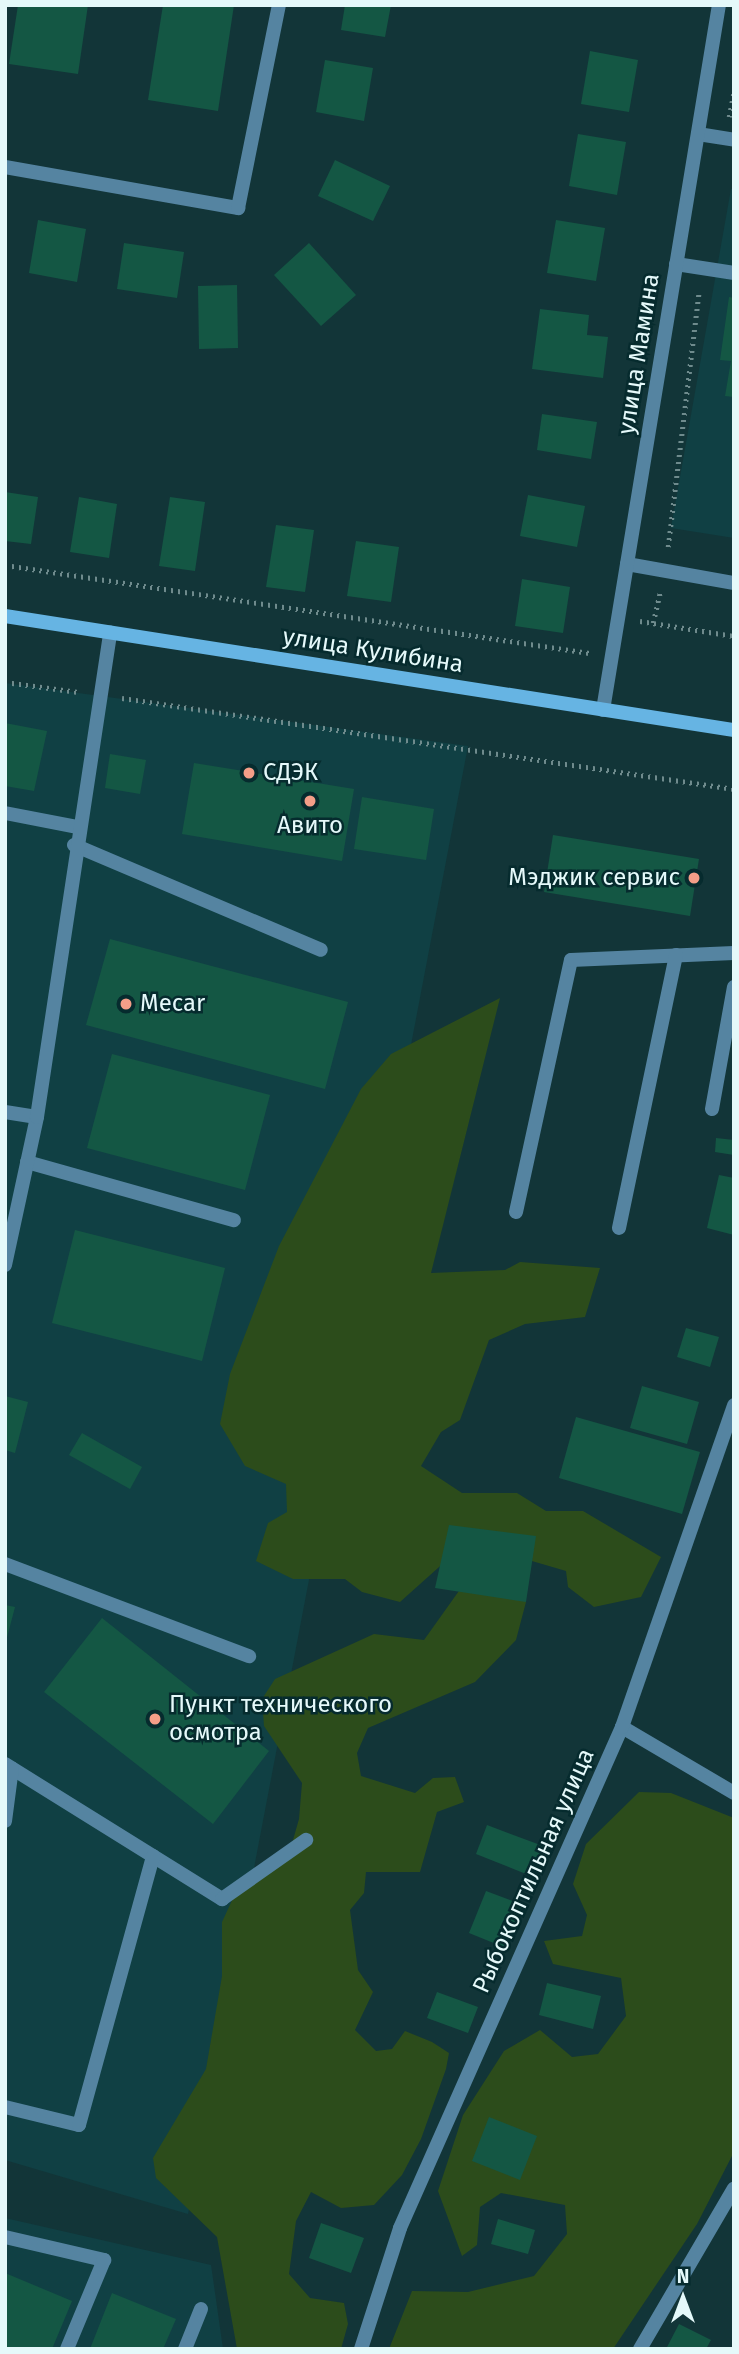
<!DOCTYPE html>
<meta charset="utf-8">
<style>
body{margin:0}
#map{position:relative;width:739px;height:2354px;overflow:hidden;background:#123538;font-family:"Fira Sans",sans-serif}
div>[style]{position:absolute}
.built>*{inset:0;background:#104044}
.green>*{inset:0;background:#2c4c1b}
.building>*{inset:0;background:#145744}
.path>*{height:4.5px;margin-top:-2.25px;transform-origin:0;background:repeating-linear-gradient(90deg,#6f8b8d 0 2px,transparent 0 7px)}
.lane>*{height:14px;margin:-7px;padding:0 7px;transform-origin:7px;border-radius:7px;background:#5584a1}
.street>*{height:14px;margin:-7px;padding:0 7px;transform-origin:7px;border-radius:7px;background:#5584a1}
.secondary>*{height:14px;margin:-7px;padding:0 7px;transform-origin:7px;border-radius:7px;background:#66b4e3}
.dots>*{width:19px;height:19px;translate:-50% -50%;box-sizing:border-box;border:4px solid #062b2e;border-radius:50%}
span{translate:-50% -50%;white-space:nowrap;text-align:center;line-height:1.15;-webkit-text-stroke:5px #062b2e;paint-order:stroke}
.street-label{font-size:24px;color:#e5f9fa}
.poi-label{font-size:24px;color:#e5f9fa}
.left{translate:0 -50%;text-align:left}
.right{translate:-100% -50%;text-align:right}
.frame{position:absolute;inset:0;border:7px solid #e5f9fa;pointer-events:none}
.north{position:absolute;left:648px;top:2263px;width:70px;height:70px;-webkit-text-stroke:5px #062b2e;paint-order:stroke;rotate:0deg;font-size:19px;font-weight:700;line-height:28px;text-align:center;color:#e5f9fa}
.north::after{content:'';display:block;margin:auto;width:24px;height:32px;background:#e5f9fa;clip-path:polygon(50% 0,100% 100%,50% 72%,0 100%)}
</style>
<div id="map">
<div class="built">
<i style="clip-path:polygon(731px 189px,734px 189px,734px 538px,671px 528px)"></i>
<i style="clip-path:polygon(5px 683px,468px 746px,188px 2214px,5px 2160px)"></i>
<i style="clip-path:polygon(5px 2218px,211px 2265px,223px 2349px,5px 2349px)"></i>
</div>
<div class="green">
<i style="clip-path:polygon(500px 998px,431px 1273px,505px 1270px,520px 1262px,600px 1268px,585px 1317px,525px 1324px,489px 1340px,460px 1420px,441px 1432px,421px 1466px,462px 1493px,517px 1493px,546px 1511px,583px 1511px,661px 1557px,641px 1597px,594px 1607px,568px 1587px,566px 1571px,467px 1542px,400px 1602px,362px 1592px,345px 1579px,293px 1579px,256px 1561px,268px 1523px,287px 1512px,286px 1484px,245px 1466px,220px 1424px,230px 1374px,279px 1246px,361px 1089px,391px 1054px)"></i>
<i style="clip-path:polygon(471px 1574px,513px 1576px,526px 1602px,516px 1640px,475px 1682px,368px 1728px,357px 1753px,361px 1776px,415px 1793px,433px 1778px,455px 1777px,464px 1802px,437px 1812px,420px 1872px,366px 1872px,364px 1893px,350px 1910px,358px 1970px,373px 1992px,355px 2030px,376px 2051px,392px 2049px,405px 2031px,432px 2042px,449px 2053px,446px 2069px,421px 2139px,402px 2175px,374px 2205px,341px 2208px,311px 2192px,296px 2221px,289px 2274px,310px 2298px,344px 2303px,348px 2324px,341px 2349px,237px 2349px,217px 2237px,156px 2178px,153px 2158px,206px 2069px,222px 1976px,222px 1922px,241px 1881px,287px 1861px,299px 1819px,302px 1783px,264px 1726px,262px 1699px,275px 1679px,374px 1634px,424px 1640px)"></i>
<i style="clip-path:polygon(639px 1792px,671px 1793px,734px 1818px,734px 2152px,697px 2224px,613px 2349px,389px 2349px,412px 2291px,468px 2292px,534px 2276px,567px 2234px,565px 2205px,501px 2193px,480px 2207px,477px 2245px,462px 2256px,438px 2191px,463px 2115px,504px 2051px,540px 2030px,572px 2057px,598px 2054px,626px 2016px,621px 1978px,553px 1964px,544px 1941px,582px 1936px,587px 1915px,573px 1884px,586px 1844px)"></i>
</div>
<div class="building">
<i style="clip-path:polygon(18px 5px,88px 5px,78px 74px,9px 64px)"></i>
<i style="clip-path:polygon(163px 5px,234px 5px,218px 111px,148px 100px)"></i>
<i style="clip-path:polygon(345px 5px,391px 5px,385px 37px,341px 30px)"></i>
<i style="clip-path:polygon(590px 51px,638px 60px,629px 112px,581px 104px)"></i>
<i style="clip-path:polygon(325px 60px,373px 68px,364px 121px,316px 112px)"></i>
<i style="clip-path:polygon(578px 134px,626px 142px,617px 195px,569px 186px)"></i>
<i style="clip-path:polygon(335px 160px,390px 186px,373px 221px,318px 196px)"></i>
<i style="clip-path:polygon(38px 220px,86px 229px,77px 282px,29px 273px)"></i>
<i style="clip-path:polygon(556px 220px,605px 228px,596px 281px,547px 273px)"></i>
<i style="clip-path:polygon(124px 243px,184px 252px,177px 298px,117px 289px)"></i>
<i style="clip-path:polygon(309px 243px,356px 295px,321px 326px,274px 275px)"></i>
<i style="clip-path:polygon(237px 285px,238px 348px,199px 349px,198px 286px)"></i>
<i style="clip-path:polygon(729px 297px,734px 298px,734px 397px,725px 396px,731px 361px,720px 360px)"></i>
<i style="clip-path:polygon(540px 309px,589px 315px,587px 335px,608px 337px,603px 378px,532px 369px)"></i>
<i style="clip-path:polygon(542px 414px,597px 422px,591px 459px,537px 450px)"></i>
<i style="clip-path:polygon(5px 492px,38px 497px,31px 544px,5px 541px)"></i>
<i style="clip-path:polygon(528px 495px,585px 506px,577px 547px,520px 536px)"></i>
<i style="clip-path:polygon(79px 497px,117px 504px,109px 558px,70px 552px)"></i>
<i style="clip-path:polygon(170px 497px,205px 502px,195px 571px,159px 566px)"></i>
<i style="clip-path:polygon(276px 525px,314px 530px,305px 592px,266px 587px)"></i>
<i style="clip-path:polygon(356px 541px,399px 547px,391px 602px,347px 596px)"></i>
<i style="clip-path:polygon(522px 579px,570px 587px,563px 633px,515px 626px)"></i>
<i style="clip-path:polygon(5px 723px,47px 731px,34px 791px,5px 786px)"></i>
<i style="clip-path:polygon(110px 754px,146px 760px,140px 794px,105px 788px)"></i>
<i style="clip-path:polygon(194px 763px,354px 789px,342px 861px,182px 834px)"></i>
<i style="clip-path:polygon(362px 797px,434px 809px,426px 860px,354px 849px)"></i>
<i style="clip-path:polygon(553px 835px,699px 859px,690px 916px,544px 892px)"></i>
<i style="clip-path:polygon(110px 939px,348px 1002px,325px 1089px,86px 1025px)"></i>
<i style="clip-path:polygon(112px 1054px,270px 1095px,245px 1190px,87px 1148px)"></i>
<i style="clip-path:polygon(716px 1138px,734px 1140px,734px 1155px,715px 1152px)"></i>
<i style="clip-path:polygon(719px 1175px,734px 1178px,734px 1235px,707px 1228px)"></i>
<i style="clip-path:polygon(75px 1230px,225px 1268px,202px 1361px,52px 1323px)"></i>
<i style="clip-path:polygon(686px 1328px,719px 1337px,710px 1367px,677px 1357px)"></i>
<i style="clip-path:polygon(642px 1386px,699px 1402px,687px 1444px,630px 1428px)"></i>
<i style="clip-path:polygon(5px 1396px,28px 1402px,15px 1453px,5px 1450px)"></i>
<i style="clip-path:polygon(576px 1417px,700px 1452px,682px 1514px,559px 1478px)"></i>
<i style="clip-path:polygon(82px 1433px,142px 1467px,130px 1489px,69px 1455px)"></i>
<i style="clip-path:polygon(449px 1525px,536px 1536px,526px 1602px,435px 1588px)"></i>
<i style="clip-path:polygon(5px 1605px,15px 1607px,6px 1641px,5px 1641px)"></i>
<i style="clip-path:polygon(102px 1618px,269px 1751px,213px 1824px,44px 1692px)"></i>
<i style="clip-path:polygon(487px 1825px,543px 1846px,531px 1876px,476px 1854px)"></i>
<i style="clip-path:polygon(486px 1891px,523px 1905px,506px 1948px,469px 1933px)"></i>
<i style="clip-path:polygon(547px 1983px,601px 1996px,593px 2029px,539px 2015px)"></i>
<i style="clip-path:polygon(437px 1992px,478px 2007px,468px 2033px,427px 2018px)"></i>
<i style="clip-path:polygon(489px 2117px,537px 2136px,520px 2180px,472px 2161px)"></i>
<i style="clip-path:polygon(498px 2219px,535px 2230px,528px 2254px,491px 2244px)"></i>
<i style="clip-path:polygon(321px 2223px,364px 2238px,351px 2273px,309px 2258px)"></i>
<i style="clip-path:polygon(5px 2273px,72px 2301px,52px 2349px,5px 2349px)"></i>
<i style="clip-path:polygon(112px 2293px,176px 2319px,163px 2349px,90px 2349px)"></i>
<i style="clip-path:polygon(679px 2324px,711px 2340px,706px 2349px,666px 2349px)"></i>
</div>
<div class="path">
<i style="left:729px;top:117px;width:25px;rotate:-79deg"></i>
<i style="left:668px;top:547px;width:258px;rotate:-83.1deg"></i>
<i style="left:5px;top:565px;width:591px;rotate:8.57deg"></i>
<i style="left:640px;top:621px;width:95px;rotate:9.1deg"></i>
<i style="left:653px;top:623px;width:31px;rotate:-77deg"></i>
<i style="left:5px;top:682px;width:74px;rotate:7.8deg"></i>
<i style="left:122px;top:698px;width:619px;rotate:8.46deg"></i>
</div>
<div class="lane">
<i style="left:698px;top:134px;width:36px;rotate:9deg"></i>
<i style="left:676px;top:264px;width:59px;rotate:8.8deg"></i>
<i style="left:627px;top:564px;width:109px;rotate:10.1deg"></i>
<i style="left:5px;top:813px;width:73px;rotate:11deg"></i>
<i style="left:74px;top:845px;width:268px;rotate:23deg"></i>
<i style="left:712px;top:1109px;width:124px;rotate:-79.8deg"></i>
<i style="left:5px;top:1112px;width:32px;rotate:9deg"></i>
<i style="left:27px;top:1162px;width:215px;rotate:15.7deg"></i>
<i style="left:516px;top:1212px;width:258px;rotate:-77.7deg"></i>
<i style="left:571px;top:960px;width:163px;rotate:-2.5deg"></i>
<i style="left:619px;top:1228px;width:279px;rotate:-78.2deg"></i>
<i style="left:5px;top:1265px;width:151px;rotate:-77.8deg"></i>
<i style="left:37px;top:1117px;width:490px;rotate:-81.4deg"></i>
<i style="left:5px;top:1564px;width:261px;rotate:20.7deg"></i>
<i style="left:622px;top:1727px;width:130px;rotate:30.5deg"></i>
<i style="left:5px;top:1764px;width:256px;rotate:31.9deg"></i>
<i style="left:222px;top:1899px;width:103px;rotate:-35.1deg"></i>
<i style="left:5px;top:1821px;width:53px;rotate:-82.5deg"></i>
<i style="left:5px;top:2107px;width:76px;rotate:13.7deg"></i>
<i style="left:79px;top:2125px;width:279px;rotate:-74.6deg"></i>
<i style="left:5px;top:2237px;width:102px;rotate:13.1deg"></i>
<i style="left:104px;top:2260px;width:96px;rotate:112.6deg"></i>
<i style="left:185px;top:2349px;width:43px;rotate:-68.2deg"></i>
</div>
<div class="street">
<i style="left:5px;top:167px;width:237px;rotate:10deg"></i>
<i style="left:238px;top:208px;width:207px;rotate:-78.6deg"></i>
<i style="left:603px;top:710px;width:714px;rotate:-80.66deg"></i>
<i style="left:361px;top:2349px;width:127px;rotate:-72.1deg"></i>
<i style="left:400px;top:2228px;width:548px;rotate:-66.1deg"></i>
<i style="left:622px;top:1727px;width:341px;rotate:-70.8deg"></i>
<i style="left:640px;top:2349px;width:186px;rotate:-59.7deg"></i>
</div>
<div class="secondary">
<i style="left:5px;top:616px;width:738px;rotate:8.89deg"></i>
</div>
<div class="dots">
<i style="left:249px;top:773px;background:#f49e88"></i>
<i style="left:310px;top:801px;background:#f49e88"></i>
<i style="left:694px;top:878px;background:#f49e88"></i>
<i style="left:126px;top:1004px;background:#f49e88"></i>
<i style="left:155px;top:1719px;background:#f49e88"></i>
</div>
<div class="street-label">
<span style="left:639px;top:354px;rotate:-81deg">улица Мамина</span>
<span style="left:373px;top:651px;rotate:9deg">улица Кулибина</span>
<span style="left:534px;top:1871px;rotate:-66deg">Рыбокоптильная улица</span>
</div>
<div class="poi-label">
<span class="left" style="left:263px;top:773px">СДЭК</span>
<span style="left:310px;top:826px">Авито</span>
<span class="right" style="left:680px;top:878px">Мэджик сервис</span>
<span class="left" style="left:140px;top:1004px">Mecar</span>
<span class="left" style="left:169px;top:1719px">Пункт технического<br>осмотра</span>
</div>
<div class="frame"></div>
<div class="north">N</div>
</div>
